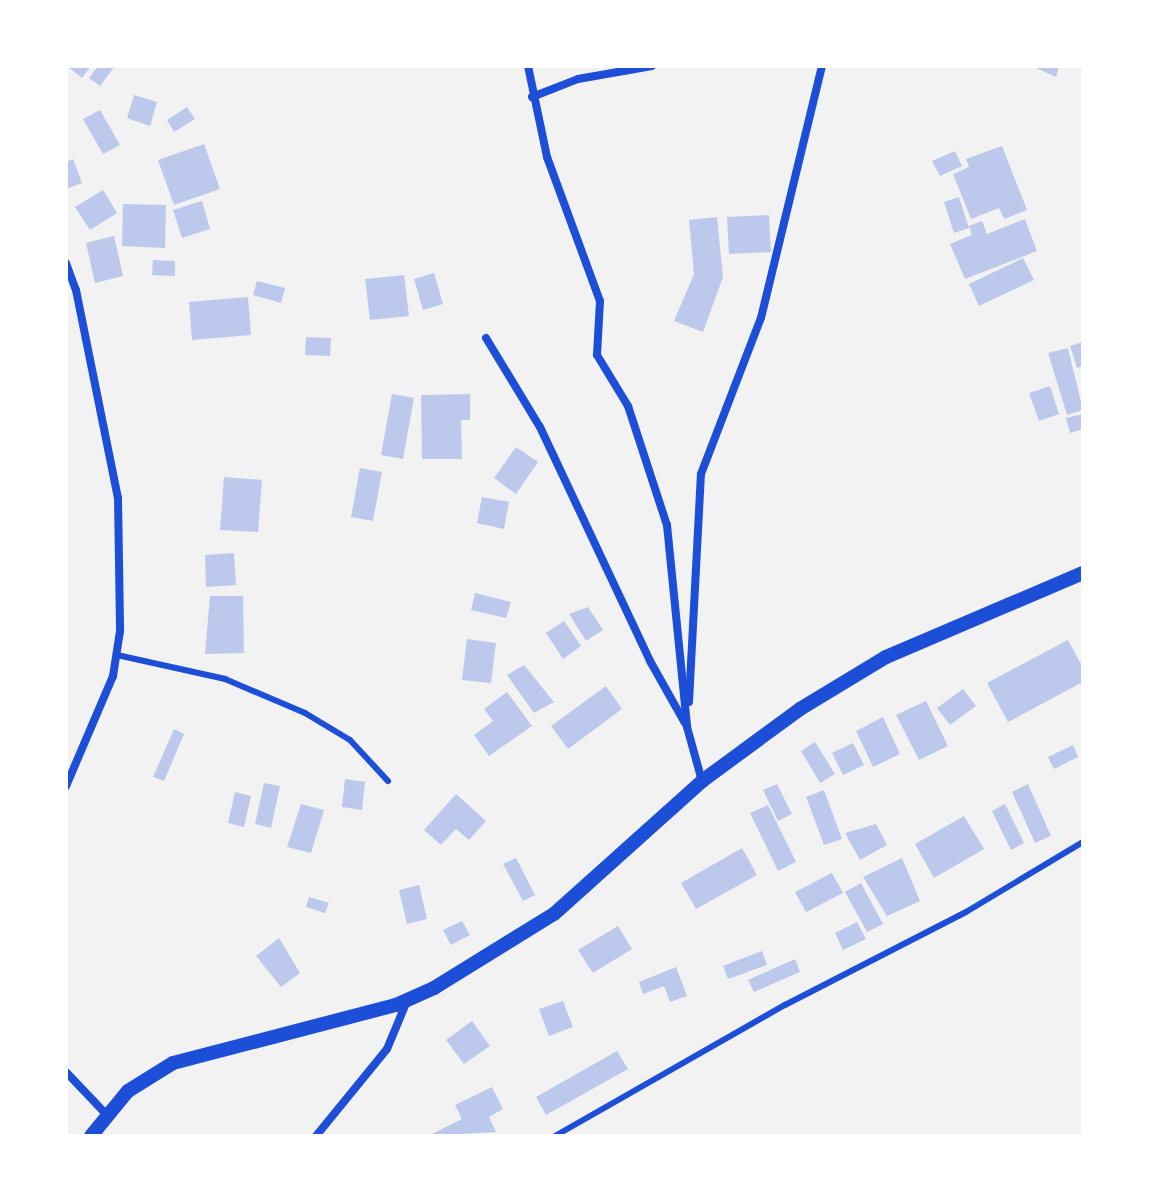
<!DOCTYPE html>
<style>
body{margin:0}
#map{position:relative;width:1149px;height:1202px;overflow:hidden;background:#f2f2f2;font-family:"Noto Serif",serif}
div>[style]{position:absolute}
.building>*{inset:0;background:#bdc9ec}
.service>*{height:6px;margin:-3px;padding:0 3px;transform-origin:3px;border-radius:3px;background:#1d4ed8}
.minor>*{height:8px;margin:-4px;padding:0 4px;transform-origin:4px;border-radius:4px;background:#1d4ed8}
.tertiary>*{height:14px;margin:-7px;padding:0 7px;transform-origin:7px;border-radius:7px;background:#1d4ed8}
span{translate:-50% -50%;white-space:nowrap;text-align:center;line-height:1.15;-webkit-text-stroke:8px #fff;paint-order:stroke}
.frame{position:absolute;inset:0;border:68px solid #fff;pointer-events:none}
</style>
<div id="map">
<div class="building">
<i style="clip-path:polygon(67px 66px,91px 66px,82px 78px)"></i>
<i style="clip-path:polygon(98px 66px,115px 66px,100px 86px,89px 78px)"></i>
<i style="clip-path:polygon(1032px 66px,1059px 66px,1056px 77px)"></i>
<i style="clip-path:polygon(134px 95px,157px 102px,150px 126px,127px 118px)"></i>
<i style="clip-path:polygon(187px 107px,195px 119px,174px 132px,167px 120px)"></i>
<i style="clip-path:polygon(100px 110px,120px 145px,103px 154px,83px 119px)"></i>
<i style="clip-path:polygon(204px 144px,220px 189px,174px 205px,158px 160px)"></i>
<i style="clip-path:polygon(1002px 146px,1027px 210px,1004px 219px,999px 208px,971px 219px,953px 174px,969px 167px,966px 159px)"></i>
<i style="clip-path:polygon(955px 151px,962px 166px,940px 176px,932px 161px)"></i>
<i style="clip-path:polygon(73px 159px,82px 183px,66px 189px,66px 162px)"></i>
<i style="clip-path:polygon(103px 190px,117px 213px,90px 230px,75px 207px)"></i>
<i style="clip-path:polygon(959px 197px,969px 228px,954px 233px,944px 202px)"></i>
<i style="clip-path:polygon(202px 201px,210px 229px,182px 238px,173px 210px)"></i>
<i style="clip-path:polygon(123px 204px,166px 205px,165px 248px,122px 246px)"></i>
<i style="clip-path:polygon(769px 215px,771px 252px,729px 254px,727px 217px)"></i>
<i style="clip-path:polygon(717px 217px,723px 277px,703px 332px,674px 321px,694px 274px,689px 220px)"></i>
<i style="clip-path:polygon(1025px 219px,1037px 251px,965px 279px,950px 244px,972px 235px,969px 226px,982px 221px,987px 234px)"></i>
<i style="clip-path:polygon(114px 236px,123px 276px,95px 283px,86px 243px)"></i>
<i style="clip-path:polygon(1023px 258px,1034px 280px,979px 306px,969px 284px)"></i>
<i style="clip-path:polygon(153px 260px,175px 261px,175px 276px,152px 275px)"></i>
<i style="clip-path:polygon(434px 273px,443px 304px,423px 310px,414px 279px)"></i>
<i style="clip-path:polygon(404px 275px,409px 316px,370px 320px,365px 279px)"></i>
<i style="clip-path:polygon(257px 281px,285px 288px,281px 303px,253px 295px)"></i>
<i style="clip-path:polygon(248px 297px,251px 335px,192px 340px,189px 302px)"></i>
<i style="clip-path:polygon(306px 337px,331px 338px,330px 356px,305px 355px)"></i>
<i style="clip-path:polygon(1083px 342px,1083px 366px,1077px 368px,1070px 346px)"></i>
<i style="clip-path:polygon(1068px 348px,1083px 410px,1067px 415px,1048px 353px)"></i>
<i style="clip-path:polygon(1050px 386px,1059px 414px,1039px 421px,1029px 393px)"></i>
<i style="clip-path:polygon(392px 394px,414px 398px,403px 459px,381px 455px)"></i>
<i style="clip-path:polygon(470px 394px,470px 420px,461px 420px,462px 459px,422px 459px,421px 395px)"></i>
<i style="clip-path:polygon(1083px 414px,1083px 429px,1070px 433px,1066px 418px)"></i>
<i style="clip-path:polygon(516px 447px,538px 462px,516px 494px,494px 478px)"></i>
<i style="clip-path:polygon(360px 468px,382px 472px,373px 521px,351px 517px)"></i>
<i style="clip-path:polygon(224px 477px,262px 480px,258px 532px,220px 530px)"></i>
<i style="clip-path:polygon(482px 497px,509px 502px,504px 529px,477px 523px)"></i>
<i style="clip-path:polygon(234px 553px,236px 585px,206px 587px,205px 555px)"></i>
<i style="clip-path:polygon(475px 593px,511px 602px,506px 618px,471px 610px)"></i>
<i style="clip-path:polygon(210px 596px,243px 596px,244px 653px,205px 654px)"></i>
<i style="clip-path:polygon(588px 607px,603px 630px,586px 641px,569px 614px)"></i>
<i style="clip-path:polygon(564px 621px,581px 646px,563px 659px,546px 633px)"></i>
<i style="clip-path:polygon(467px 639px,496px 643px,491px 683px,462px 680px)"></i>
<i style="clip-path:polygon(1068px 640px,1083px 668px,1083px 682px,1008px 722px,987px 683px)"></i>
<i style="clip-path:polygon(524px 665px,554px 702px,534px 713px,507px 675px)"></i>
<i style="clip-path:polygon(606px 686px,622px 709px,568px 749px,551px 726px)"></i>
<i style="clip-path:polygon(963px 689px,976px 706px,950px 725px,937px 708px)"></i>
<i style="clip-path:polygon(507px 692px,532px 726px,489px 756px,474px 735px,493px 721px,484px 709px)"></i>
<i style="clip-path:polygon(926px 701px,948px 746px,919px 760px,896px 715px)"></i>
<i style="clip-path:polygon(883px 717px,900px 754px,873px 767px,856px 731px)"></i>
<i style="clip-path:polygon(174px 729px,184px 734px,164px 781px,153px 777px)"></i>
<i style="clip-path:polygon(815px 742px,835px 774px,820px 783px,801px 751px)"></i>
<i style="clip-path:polygon(853px 743px,864px 765px,843px 775px,832px 753px)"></i>
<i style="clip-path:polygon(1073px 745px,1078px 757px,1054px 769px,1048px 757px)"></i>
<i style="clip-path:polygon(345px 779px,365px 782px,362px 810px,342px 807px)"></i>
<i style="clip-path:polygon(264px 783px,280px 786px,271px 828px,255px 824px)"></i>
<i style="clip-path:polygon(777px 784px,792px 814px,778px 821px,763px 790px)"></i>
<i style="clip-path:polygon(1028px 784px,1051px 836px,1035px 843px,1012px 792px)"></i>
<i style="clip-path:polygon(824px 790px,842px 839px,824px 845px,806px 797px)"></i>
<i style="clip-path:polygon(235px 792px,251px 796px,244px 827px,228px 823px)"></i>
<i style="clip-path:polygon(456px 794px,486px 821px,469px 840px,456px 829px,441px 845px,424px 830px)"></i>
<i style="clip-path:polygon(301px 804px,324px 810px,311px 853px,287px 847px)"></i>
<i style="clip-path:polygon(1005px 804px,1024px 843px,1011px 850px,992px 811px)"></i>
<i style="clip-path:polygon(768px 805px,796px 862px,778px 871px,750px 813px)"></i>
<i style="clip-path:polygon(964px 816px,984px 849px,934px 878px,915px 844px)"></i>
<i style="clip-path:polygon(876px 824px,887px 845px,860px 860px,845px 833px)"></i>
<i style="clip-path:polygon(742px 848px,757px 875px,696px 909px,681px 883px)"></i>
<i style="clip-path:polygon(516px 858px,535px 895px,523px 901px,503px 864px)"></i>
<i style="clip-path:polygon(902px 858px,920px 901px,887px 916px,863px 877px)"></i>
<i style="clip-path:polygon(832px 873px,843px 893px,806px 912px,795px 892px)"></i>
<i style="clip-path:polygon(861px 883px,883px 924px,867px 932px,845px 892px)"></i>
<i style="clip-path:polygon(419px 885px,427px 919px,407px 924px,399px 890px)"></i>
<i style="clip-path:polygon(309px 897px,329px 903px,325px 913px,306px 907px)"></i>
<i style="clip-path:polygon(462px 921px,470px 935px,451px 945px,443px 930px)"></i>
<i style="clip-path:polygon(857px 922px,866px 939px,843px 950px,835px 933px)"></i>
<i style="clip-path:polygon(618px 926px,632px 949px,593px 973px,578px 950px)"></i>
<i style="clip-path:polygon(279px 938px,300px 973px,281px 987px,256px 956px)"></i>
<i style="clip-path:polygon(762px 951px,767px 965px,728px 979px,723px 966px)"></i>
<i style="clip-path:polygon(795px 959px,800px 972px,754px 992px,748px 980px)"></i>
<i style="clip-path:polygon(676px 967px,687px 996px,670px 1002px,664px 986px,643px 994px,639px 982px)"></i>
<i style="clip-path:polygon(563px 1001px,573px 1027px,549px 1036px,539px 1009px)"></i>
<i style="clip-path:polygon(472px 1021px,490px 1046px,464px 1064px,446px 1040px)"></i>
<i style="clip-path:polygon(617px 1051px,628px 1069px,546px 1115px,536px 1097px)"></i>
<i style="clip-path:polygon(492px 1087px,503px 1109px,489px 1117px,496px 1132px,428px 1136px,462px 1119px,455px 1105px)"></i>
</div>
<div class="service">
<i style="left:117px;top:655px;width:111px;rotate:12.5deg"></i>
<i style="left:225px;top:679px;width:87px;rotate:23deg"></i>
<i style="left:305px;top:713px;width:52px;rotate:31deg"></i>
<i style="left:350px;top:740px;width:56px;rotate:47.2deg"></i>
<i style="left:555px;top:1136px;width:265px;rotate:-29.7deg"></i>
<i style="left:785px;top:1005px;width:203px;rotate:-27.2deg"></i>
<i style="left:966px;top:912px;width:136px;rotate:-30.9deg"></i>
</div>
<div class="minor">
<i style="left:528px;top:66px;width:93px;rotate:78.2deg"></i>
<i style="left:547px;top:157px;width:153px;rotate:69.8deg"></i>
<i style="left:600px;top:301px;width:54px;rotate:93.2deg"></i>
<i style="left:597px;top:355px;width:60px;rotate:58.7deg"></i>
<i style="left:628px;top:406px;width:125px;rotate:71.9deg"></i>
<i style="left:667px;top:525px;width:203px;rotate:84.3deg"></i>
<i style="left:687px;top:727px;width:56px;rotate:74.5deg"></i>
<i style="left:532px;top:97px;width:49px;rotate:-21.4deg"></i>
<i style="left:578px;top:79px;width:75px;rotate:-10deg"></i>
<i style="left:66px;top:263px;width:29px;rotate:70deg"></i>
<i style="left:76px;top:290px;width:212px;rotate:78.6deg"></i>
<i style="left:118px;top:498px;width:133px;rotate:89.1deg"></i>
<i style="left:120px;top:631px;width:46px;rotate:98.8deg"></i>
<i style="left:113px;top:676px;width:120px;rotate:113.1deg"></i>
<i style="left:486px;top:338px;width:104px;rotate:58.8deg"></i>
<i style="left:540px;top:427px;width:259px;rotate:64.8deg"></i>
<i style="left:650px;top:661px;width:71px;rotate:60.6deg"></i>
<i style="left:689px;top:702px;width:228px;rotate:-87deg"></i>
<i style="left:701px;top:474px;width:167px;rotate:-69deg"></i>
<i style="left:761px;top:318px;width:259px;rotate:-76.4deg"></i>
<i style="left:66px;top:1072px;width:58px;rotate:46.4deg"></i>
<i style="left:316px;top:1136px;width:112px;rotate:-50.8deg"></i>
<i style="left:387px;top:1049px;width:52px;rotate:-67.4deg"></i>
</div>
<div class="tertiary">
<i style="left:91px;top:1136px;width:58px;rotate:-50.6deg"></i>
<i style="left:128px;top:1091px;width:53px;rotate:-31.9deg"></i>
<i style="left:173px;top:1063px;width:230px;rotate:-14.6deg"></i>
<i style="left:396px;top:1005px;width:42px;rotate:-24.1deg"></i>
<i style="left:434px;top:988px;width:141px;rotate:-31.7deg"></i>
<i style="left:554px;top:914px;width:199px;rotate:-41.9deg"></i>
<i style="left:702px;top:781px;width:122px;rotate:-36.3deg"></i>
<i style="left:800px;top:709px;width:100px;rotate:-31.2deg"></i>
<i style="left:886px;top:657px;width:214px;rotate:-23.1deg"></i>
</div>
<div class="frame"></div>
</div>
